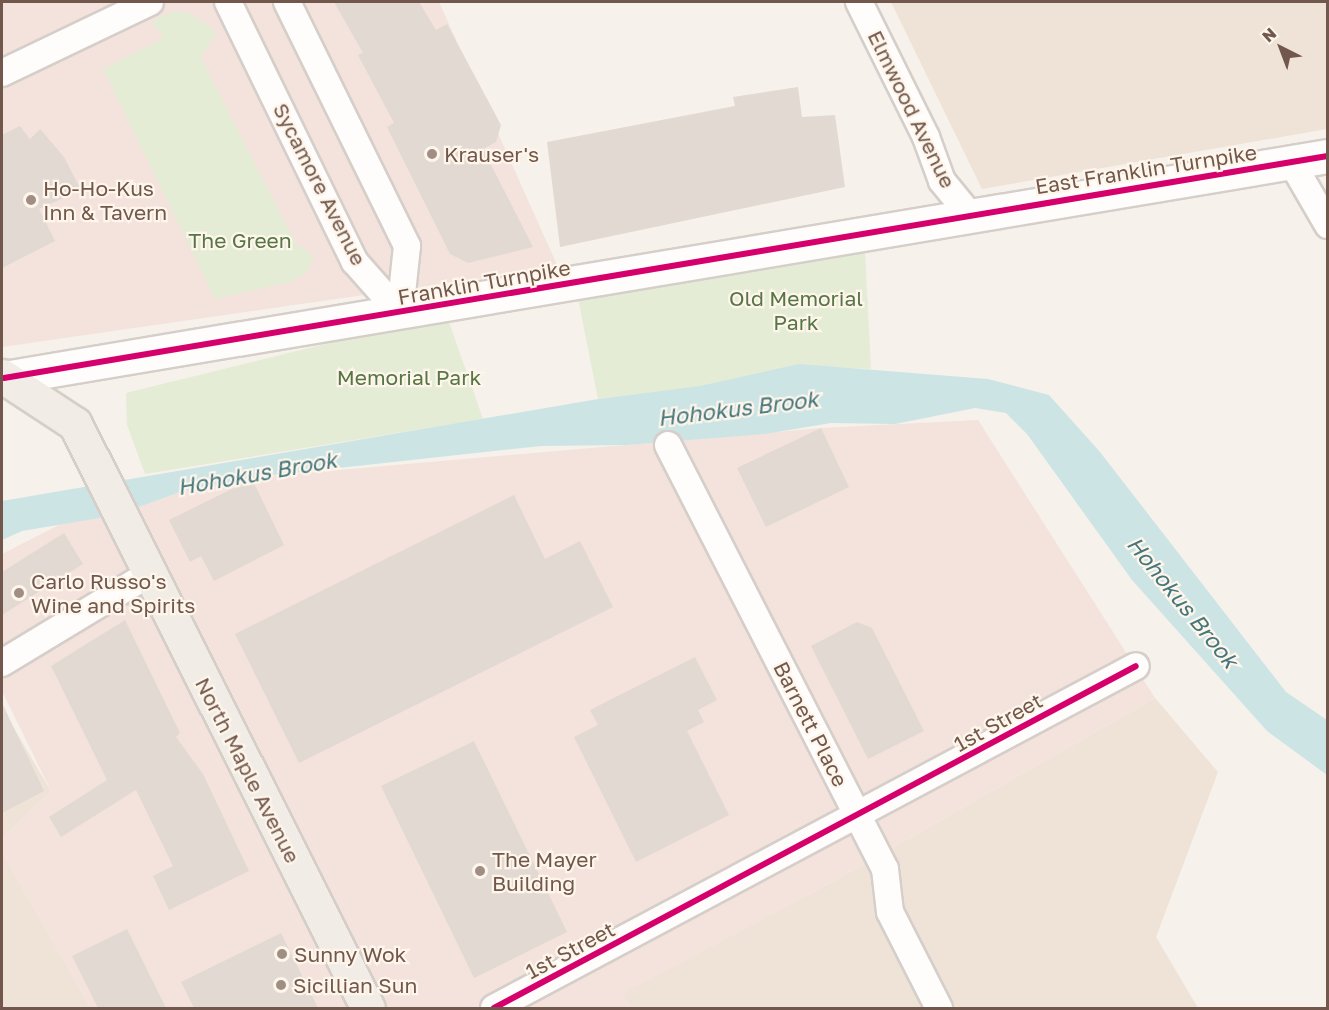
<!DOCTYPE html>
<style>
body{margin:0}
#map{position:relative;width:1329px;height:1010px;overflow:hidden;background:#f6f1eb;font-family:"Golos Text",sans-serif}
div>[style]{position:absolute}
.residential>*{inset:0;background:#efe3d8}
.commercial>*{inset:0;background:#f3e3dc}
.green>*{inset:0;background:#e4ecd6}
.water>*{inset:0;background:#cde4e5}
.building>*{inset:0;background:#e2d9d2}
.roads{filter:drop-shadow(2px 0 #d5cec9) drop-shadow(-2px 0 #d5cec9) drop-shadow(0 2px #d5cec9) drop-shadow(0 -2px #d5cec9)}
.street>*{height:26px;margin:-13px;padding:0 13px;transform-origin:13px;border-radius:13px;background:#fefdfc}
.secondary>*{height:33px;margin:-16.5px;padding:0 16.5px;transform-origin:16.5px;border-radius:16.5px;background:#fefdfc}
.primary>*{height:33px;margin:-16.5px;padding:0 16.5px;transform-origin:16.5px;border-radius:16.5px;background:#f1ece6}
.cycleway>*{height:6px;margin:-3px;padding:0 3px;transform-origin:3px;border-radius:3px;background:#d6006c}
.dots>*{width:16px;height:16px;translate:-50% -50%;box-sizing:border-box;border:3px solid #fef5eb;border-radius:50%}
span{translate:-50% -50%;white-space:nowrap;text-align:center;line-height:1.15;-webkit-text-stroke:4.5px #fef5eb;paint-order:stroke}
.street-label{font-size:21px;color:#72584c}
.poi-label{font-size:21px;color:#72584c}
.left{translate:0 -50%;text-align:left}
.park-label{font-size:21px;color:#567745}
.water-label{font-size:22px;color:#44777d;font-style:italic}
.frame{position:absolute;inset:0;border:3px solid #72584c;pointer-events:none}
.north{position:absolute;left:1251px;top:18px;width:60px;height:60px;-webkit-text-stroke:4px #fef5eb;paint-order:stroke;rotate:318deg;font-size:16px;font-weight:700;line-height:24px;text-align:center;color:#72584c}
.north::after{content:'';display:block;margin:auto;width:21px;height:27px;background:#72584c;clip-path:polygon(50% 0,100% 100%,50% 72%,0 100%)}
</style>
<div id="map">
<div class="residential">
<i style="clip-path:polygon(891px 2px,1327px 2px,1327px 129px,982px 189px)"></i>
<i style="clip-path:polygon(1155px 698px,1218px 772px,1156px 937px,1198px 1008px,631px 1008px,623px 993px,836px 880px)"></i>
<i style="clip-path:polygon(2px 708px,51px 791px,2px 838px)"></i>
<i style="clip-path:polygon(2px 852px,91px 1008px,2px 1008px)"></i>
</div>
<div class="commercial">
<i style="clip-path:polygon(2px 2px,439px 2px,558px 267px,2px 347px)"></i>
<i style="clip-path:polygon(978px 420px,1155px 698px,836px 880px,624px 993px,631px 1008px,91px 1008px,2px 852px,2px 838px,51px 791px,2px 691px,2px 554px,65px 522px,117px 515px,183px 491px,236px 479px,821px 428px)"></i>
</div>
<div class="green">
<i style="clip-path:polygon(175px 11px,190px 13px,217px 32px,201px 58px,295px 242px,314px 257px,307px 272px,293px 281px,215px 299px,103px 69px,161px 39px,163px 33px,153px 26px,154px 20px)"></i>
<i style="clip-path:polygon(864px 232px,871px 369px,850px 368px,598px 399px,575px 283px)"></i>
<i style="clip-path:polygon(443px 305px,483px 419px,145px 474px,127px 425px,126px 393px,403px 325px)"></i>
</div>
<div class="water">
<i style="clip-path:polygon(799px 364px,988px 379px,1049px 395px,1100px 452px,1286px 692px,1327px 720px,1327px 775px,1267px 731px,1132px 580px,1027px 434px,1006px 413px,975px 408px,895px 424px,831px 423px,765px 434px,627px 445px,541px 446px,265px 476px,183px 491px,117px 515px,22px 531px,2px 540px,2px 501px,598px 399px,700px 386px)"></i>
</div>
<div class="building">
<i style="clip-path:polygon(334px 2px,419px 2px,436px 30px,447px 24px,501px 125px,496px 142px,483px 149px,533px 247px,468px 263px,450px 254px,387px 127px,394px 123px,358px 55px,363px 53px)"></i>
<i style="clip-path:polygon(798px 87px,802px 117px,835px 115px,845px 187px,560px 247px,547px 142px,735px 106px,733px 97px)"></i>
<i style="clip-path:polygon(20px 126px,30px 139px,40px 129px,64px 157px,81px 190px,39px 209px,55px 241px,2px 268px,2px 135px)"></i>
<i style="clip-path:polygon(821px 428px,849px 487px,766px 527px,737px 468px)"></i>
<i style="clip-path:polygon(252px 479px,284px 545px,214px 581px,201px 556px,190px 562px,169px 520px)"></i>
<i style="clip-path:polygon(514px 495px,545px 559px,580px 541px,613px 607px,299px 763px,235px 634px)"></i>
<i style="clip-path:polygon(64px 533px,83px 564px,2px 615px,2px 572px)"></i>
<i style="clip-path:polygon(125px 620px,180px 733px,176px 737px,203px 774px,249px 871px,169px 910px,153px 876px,173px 866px,136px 790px,61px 837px,49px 817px,107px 780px,51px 666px)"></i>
<i style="clip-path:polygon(857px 622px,872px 628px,924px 731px,868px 759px,811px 646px)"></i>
<i style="clip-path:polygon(695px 657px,717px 700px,698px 710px,704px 722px,687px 731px,729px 815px,636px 862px,574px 737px,598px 725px,590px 710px)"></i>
<i style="clip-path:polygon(2px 703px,44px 791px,2px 813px)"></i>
<i style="clip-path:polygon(474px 741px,567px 932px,474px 978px,381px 786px)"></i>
<i style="clip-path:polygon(127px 929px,166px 1008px,98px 1008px,72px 956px)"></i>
<i style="clip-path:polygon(281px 933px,318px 1008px,194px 1008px,181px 982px)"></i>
</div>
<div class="roads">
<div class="street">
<i style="left:228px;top:2px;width:289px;rotate:64deg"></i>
<i style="left:355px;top:262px;width:68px;rotate:48.6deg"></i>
<i style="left:287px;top:2px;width:272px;rotate:63.8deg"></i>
<i style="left:407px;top:246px;width:67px;rotate:96deg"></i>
<i style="left:859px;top:2px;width:151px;rotate:63.6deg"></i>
<i style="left:926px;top:137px;width:47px;rotate:70deg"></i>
<i style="left:942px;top:181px;width:43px;rotate:50.7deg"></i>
<i style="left:2px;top:73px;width:164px;rotate:-25.6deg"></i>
<i style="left:1292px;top:163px;width:72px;rotate:59.9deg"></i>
<i style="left:668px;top:445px;width:476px;rotate:62.9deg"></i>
<i style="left:885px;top:869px;width:43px;rotate:83.4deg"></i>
<i style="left:890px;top:912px;width:108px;rotate:63deg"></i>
<i style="left:2px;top:663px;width:172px;rotate:-31.2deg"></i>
<i style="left:494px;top:1008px;width:727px;rotate:-28.04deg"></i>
</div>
<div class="secondary">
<i style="left:4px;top:378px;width:1342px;rotate:-9.52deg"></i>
</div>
<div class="primary">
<i style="left:2px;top:376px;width:87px;rotate:33.3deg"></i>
<i style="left:75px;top:424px;width:653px;rotate:63.36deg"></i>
</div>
</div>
<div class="cycleway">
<i style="left:4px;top:378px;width:1342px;rotate:-9.52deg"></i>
<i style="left:494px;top:1008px;width:727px;rotate:-28.04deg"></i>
</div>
<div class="dots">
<i style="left:432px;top:154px;background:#a08e84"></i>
<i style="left:31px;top:200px;background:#a08e84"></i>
<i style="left:19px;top:593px;background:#a08e84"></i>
<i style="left:480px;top:871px;background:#a08e84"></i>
<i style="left:282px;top:954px;background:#a08e84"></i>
<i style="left:281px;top:985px;background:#a08e84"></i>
</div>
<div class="street-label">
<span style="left:912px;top:109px;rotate:64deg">Elmwood Avenue</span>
<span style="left:1146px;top:169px;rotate:-9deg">East Franklin Turnpike</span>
<span style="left:320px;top:184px;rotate:63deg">Sycamore Avenue</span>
<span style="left:484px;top:282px;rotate:-10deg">Franklin Turnpike</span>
<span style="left:998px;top:722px;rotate:-29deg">1st Street</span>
<span style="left:811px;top:724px;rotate:63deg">Barnett Place</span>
<span style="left:248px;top:770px;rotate:63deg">North Maple Avenue</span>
<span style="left:570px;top:950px;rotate:-28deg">1st Street</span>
</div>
<div class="poi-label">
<span class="left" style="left:444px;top:154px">Krauser's</span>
<span class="left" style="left:43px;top:200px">Ho-Ho-Kus<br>Inn &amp; Tavern</span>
<span class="left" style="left:31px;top:593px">Carlo Russo's<br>Wine and Spirits</span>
<span class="left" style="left:492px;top:871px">The Mayer<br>Building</span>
<span class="left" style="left:294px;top:954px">Sunny Wok</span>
<span class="left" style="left:293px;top:985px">Sicillian Sun</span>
</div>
<div class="park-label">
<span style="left:240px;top:240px">The Green</span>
<span style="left:796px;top:310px">Old Memorial<br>Park</span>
<span style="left:409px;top:377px">Memorial Park</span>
</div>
<div class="water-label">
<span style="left:738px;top:408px;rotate:-7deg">Hohokus Brook</span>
<span style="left:257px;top:473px;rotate:-10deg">Hohokus Brook</span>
<span style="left:1183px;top:602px;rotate:51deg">Hohokus Brook</span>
</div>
<div class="frame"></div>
<div class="north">N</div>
</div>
